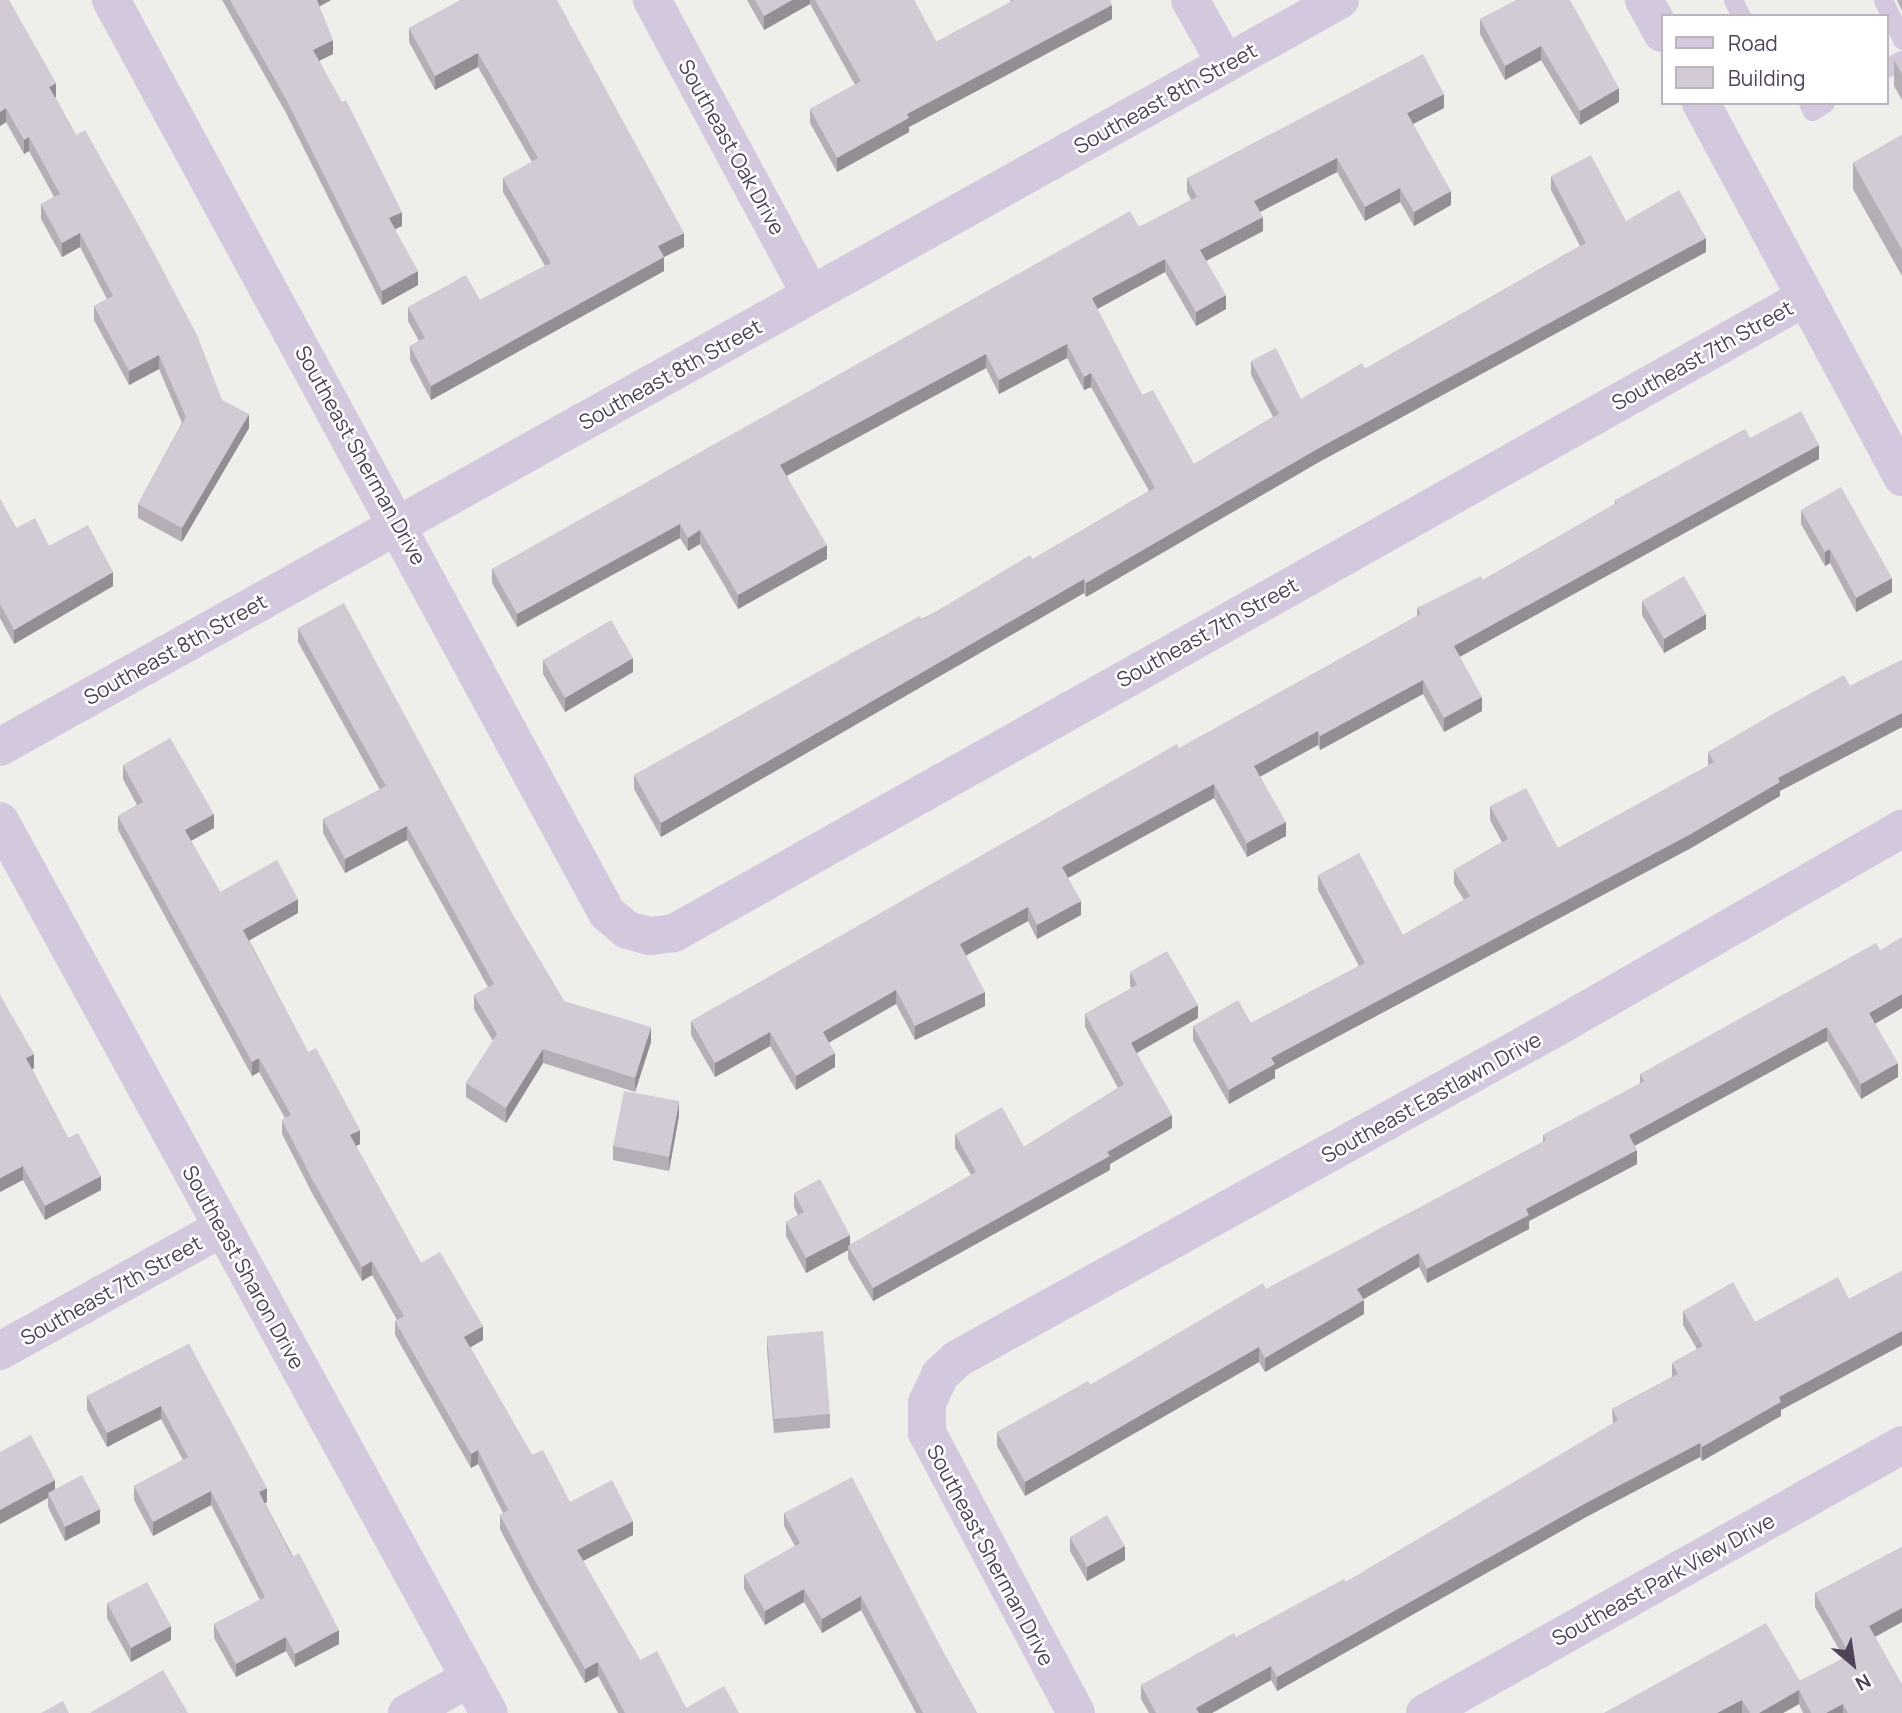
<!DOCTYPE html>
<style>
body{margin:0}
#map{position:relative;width:1902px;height:1713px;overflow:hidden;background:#eeeeeb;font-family:Manrope,sans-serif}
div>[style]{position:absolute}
.service>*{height:19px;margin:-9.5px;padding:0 9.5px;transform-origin:9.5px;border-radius:9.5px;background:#d3c8dd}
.minor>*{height:38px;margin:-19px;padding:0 19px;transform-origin:19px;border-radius:19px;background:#d3c8dd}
.wall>*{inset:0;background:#b5aeb6}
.shaded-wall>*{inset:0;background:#938d94}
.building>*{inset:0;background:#d2cad4}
span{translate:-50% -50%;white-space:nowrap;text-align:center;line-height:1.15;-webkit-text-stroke:5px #fff;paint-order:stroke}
.street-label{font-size:21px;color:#4f435a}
.legend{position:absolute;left:1661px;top:14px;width:228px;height:91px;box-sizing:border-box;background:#fff;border:2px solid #b9b4bd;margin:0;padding:9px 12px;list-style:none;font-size:21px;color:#4f435a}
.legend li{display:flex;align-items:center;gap:14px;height:35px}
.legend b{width:35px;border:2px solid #b9b4bd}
.north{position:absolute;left:1818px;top:1629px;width:70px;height:70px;-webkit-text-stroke:5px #fff;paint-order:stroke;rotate:151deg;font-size:19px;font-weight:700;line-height:28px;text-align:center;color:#4f435a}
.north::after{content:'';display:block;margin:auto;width:24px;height:32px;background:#4f435a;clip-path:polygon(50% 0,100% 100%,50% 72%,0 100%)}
</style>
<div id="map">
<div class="service">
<i style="left:1733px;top:0;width:18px;rotate:63deg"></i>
<i style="left:1883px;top:0;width:44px;rotate:64.6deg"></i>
<i style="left:1886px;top:68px;width:18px;rotate:-27deg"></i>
<i style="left:1808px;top:103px;width:9px;rotate:63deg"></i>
<i style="left:1812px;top:111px;width:15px;rotate:-32deg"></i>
</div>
<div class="minor">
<i style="left:111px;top:0;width:1039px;rotate:61.49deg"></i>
<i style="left:607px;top:913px;width:26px;rotate:40deg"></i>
<i style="left:627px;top:930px;width:24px;rotate:15deg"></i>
<i style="left:650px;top:936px;width:24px;rotate:-7deg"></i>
<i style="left:674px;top:933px;width:1298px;rotate:-29.33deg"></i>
<i style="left:652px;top:0;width:335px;rotate:61.7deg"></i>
<i style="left:1190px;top:0;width:73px;rotate:60.6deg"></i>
<i style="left:1644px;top:0;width:38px;rotate:61deg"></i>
<i style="left:1701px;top:103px;width:425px;rotate:61.7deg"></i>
<i style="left:0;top:747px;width:1534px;rotate:-29.14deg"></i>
<i style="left:0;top:821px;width:1017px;rotate:61.27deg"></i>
<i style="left:0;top:1351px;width:254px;rotate:-29deg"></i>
<i style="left:407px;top:1713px;width:72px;rotate:-29.1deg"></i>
<i style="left:1076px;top:1713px;width:317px;rotate:-118deg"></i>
<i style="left:927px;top:1433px;width:30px;rotate:-90deg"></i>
<i style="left:927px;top:1403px;width:31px;rotate:-65deg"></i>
<i style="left:940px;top:1375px;width:23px;rotate:-43deg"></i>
<i style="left:957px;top:1359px;width:686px;rotate:-28.96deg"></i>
<i style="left:1557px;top:1027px;width:398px;rotate:-29.9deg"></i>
<i style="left:1425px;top:1713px;width:547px;rotate:-29.33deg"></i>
</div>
<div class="wall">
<i style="clip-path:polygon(0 0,56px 97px,55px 97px,222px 400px,249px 428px,182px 542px,138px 518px,138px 504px,182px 423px,159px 369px,129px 385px,94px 320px,94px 306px,107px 299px,80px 247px,62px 257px,41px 219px,41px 204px,54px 197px,29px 151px,24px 154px,6px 122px,0 126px)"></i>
<i style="clip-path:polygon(222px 0,331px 0,319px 6px,333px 54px,319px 60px,402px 226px,395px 229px,418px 285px,382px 305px,286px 113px)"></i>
<i style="clip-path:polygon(461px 0,684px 247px,664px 257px,664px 271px,431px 400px,410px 360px,410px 346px,419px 341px,408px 321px,408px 307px,480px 300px,545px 266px,503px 192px,503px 178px,532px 162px,478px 67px,435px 90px,409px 42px,409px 28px)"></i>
<i style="clip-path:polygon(747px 0,914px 0,936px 42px,1011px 2px,1010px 0,1110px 0,1112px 19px,909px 127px,909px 132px,837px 172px,810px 123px,810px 109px,855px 85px,810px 4px,764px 30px)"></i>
<i style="clip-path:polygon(1517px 0,1619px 102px,1580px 125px,1541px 60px,1505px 80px,1480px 34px,1480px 19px)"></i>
<i style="clip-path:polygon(1897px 0,1902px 0,1902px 11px)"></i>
<i style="clip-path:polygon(1902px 56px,1902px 100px,1894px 86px,1894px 60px)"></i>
<i style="clip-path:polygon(1444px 108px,1413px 124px,1451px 205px,1414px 226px,1400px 202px,1365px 221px,1337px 172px,1260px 212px,1263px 231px,1206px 261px,1226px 309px,1196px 326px,1165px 272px,1097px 309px,1142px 395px,1194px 464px,1273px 417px,1251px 375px,1251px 361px,1301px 399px,1365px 369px,1580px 246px,1551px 190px,1551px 176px,1626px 221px,1706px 252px,1319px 462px,1086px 597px,1084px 593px,661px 837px,634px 789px,634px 775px,1033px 559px,1149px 491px,1091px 387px,1084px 390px,1067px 358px,999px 394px,986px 368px,787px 476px,827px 559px,738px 609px,700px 544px,688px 551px,680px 538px,517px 627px,492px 583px,492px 569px,1191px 200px,1187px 192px,1187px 178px)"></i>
<i style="clip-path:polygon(1902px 135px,1902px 276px,1853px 189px,1853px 163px)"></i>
<i style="clip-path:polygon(1750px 438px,1819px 459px,1459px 657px,1482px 711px,1444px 732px,1423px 694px,1320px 750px,1318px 745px,1260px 776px,1286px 836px,1247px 857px,1214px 798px,1068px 878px,1081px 915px,1037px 939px,1028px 921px,966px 955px,985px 1006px,915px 1040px,896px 1004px,829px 1042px,835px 1067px,796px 1090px,770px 1046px,715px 1077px,691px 1035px,691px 1021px,1417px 616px,1417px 608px,1483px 580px,1615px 504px,1615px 500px)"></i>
<i style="clip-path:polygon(0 499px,16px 528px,49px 546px,113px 586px,14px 644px,0 618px)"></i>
<i style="clip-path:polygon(1801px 510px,1892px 592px,1856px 612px,1830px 563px,1825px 566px,1801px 524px)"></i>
<i style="clip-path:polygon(1642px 601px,1706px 629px,1664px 653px,1642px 615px)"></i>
<i style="clip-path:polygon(298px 628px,514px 917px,564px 1001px,651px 1042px,635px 1092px,543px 1063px,506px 1123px,466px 1097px,466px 1083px,493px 1041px,474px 1009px,474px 995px,488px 987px,407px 840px,345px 873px,323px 833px,323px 819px,380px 790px,298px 642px)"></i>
<i style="clip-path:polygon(543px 660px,633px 672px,565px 712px,543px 674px)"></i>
<i style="clip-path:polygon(1902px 660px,1902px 727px,1780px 791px,1780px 796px,1691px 848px,1275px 1070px,1275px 1078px,1229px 1104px,1193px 1040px,1193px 1026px,1251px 1023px,1359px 966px,1318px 890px,1318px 875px,1403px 935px,1464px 900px,1454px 884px,1454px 870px,1502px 842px,1490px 820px,1490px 806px,1558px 848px,1708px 766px,1708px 752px,1850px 686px)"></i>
<i style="clip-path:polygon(123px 765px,214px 828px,191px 841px,220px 892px,298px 913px,249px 940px,308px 1052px,360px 1144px,356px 1146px,421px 1263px,483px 1340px,470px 1347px,532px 1455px,570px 1502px,633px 1535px,583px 1561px,640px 1660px,686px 1708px,739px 1713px,618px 1713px,598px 1676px,585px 1683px,531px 1588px,500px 1529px,500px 1515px,503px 1513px,478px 1464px,471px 1468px,395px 1335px,395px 1321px,397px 1320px,372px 1275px,362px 1281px,312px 1193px,282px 1134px,282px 1120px,285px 1118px,259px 1072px,252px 1076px,118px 830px,118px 816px,137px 805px,123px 779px)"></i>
<i style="clip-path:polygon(1130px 972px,1198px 1018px,1137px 1053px,1172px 1128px,1110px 1164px,1110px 1170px,873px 1301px,848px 1259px,848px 1250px,806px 1273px,786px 1236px,786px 1222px,798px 1215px,794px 1207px,794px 1193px,850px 1245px,971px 1175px,955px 1148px,955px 1134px,1024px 1147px,1118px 1088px,1085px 1027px,1085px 1014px,1132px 988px,1130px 986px)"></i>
<i style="clip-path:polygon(0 995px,34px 1068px,32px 1069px,68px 1138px,101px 1190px,45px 1220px,23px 1180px)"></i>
<i style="clip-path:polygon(1902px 1008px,1875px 1024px,1898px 1077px,1861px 1099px,1827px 1041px,1635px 1145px,1637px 1164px,1529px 1221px,1529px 1229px,1427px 1283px,1419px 1267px,1363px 1299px,1364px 1314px,1265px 1372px,1259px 1362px,1025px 1496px,997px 1446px,997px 1432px,1090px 1385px,1543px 1142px,1543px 1135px,1640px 1084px,1640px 1074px)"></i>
<i style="clip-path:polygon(679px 1116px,669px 1171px,613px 1160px,613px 1146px)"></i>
<i style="clip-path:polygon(1902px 1271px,1902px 1345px,1781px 1410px,1781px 1416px,1702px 1461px,1700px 1457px,1586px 1517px,1277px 1691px,1271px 1680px,1212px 1713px,1149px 1713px,1141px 1699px,1141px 1685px,1346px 1582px,1613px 1424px,1612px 1409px,1672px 1377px,1672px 1363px,1697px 1349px,1683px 1325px,1683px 1311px,1755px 1322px,1849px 1299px)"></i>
<i style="clip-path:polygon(767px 1336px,830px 1414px,830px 1428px,774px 1433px,767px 1350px)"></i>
<i style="clip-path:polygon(189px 1344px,267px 1502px,265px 1503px,339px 1644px,295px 1667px,286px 1651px,236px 1677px,214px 1638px,214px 1624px,260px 1600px,211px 1505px,153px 1536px,134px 1500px,134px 1486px,183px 1460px,161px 1419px,107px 1447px,87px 1410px,87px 1396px)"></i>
<i style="clip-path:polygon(0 1452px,100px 1523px,65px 1541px,48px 1507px,48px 1498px,0 1524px)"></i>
<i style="clip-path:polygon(784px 1513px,946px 1657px,977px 1713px,916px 1713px,861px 1610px,822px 1633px,804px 1602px,765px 1625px,744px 1589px,744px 1575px,795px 1546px,784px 1526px)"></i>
<i style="clip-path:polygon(1070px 1537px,1125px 1560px,1087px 1581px,1070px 1551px)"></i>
<i style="clip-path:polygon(1902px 1547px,1902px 1622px,1875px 1637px,1902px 1713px,1803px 1713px,1799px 1704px,1783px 1713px,1604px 1713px,1800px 1681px,1844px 1658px,1815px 1607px,1815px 1593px)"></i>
<i style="clip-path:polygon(107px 1603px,171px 1640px,131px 1662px,107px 1618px)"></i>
</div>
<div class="shaded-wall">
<i style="clip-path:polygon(315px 0,331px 0,315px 9px)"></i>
<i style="clip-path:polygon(792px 0,810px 0,810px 4px,764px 30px,764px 16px)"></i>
<i style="clip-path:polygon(1112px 5px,1112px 19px,909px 127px,909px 132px,837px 172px,837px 158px,907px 114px)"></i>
<i style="clip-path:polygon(333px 40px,333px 54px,313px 64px,313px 50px)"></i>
<i style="clip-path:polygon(1541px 46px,1541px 60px,1505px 80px,1505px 66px)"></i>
<i style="clip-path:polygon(478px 53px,478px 67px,435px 90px,435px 76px)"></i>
<i style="clip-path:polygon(56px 83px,56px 97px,49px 101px,49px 87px)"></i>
<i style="clip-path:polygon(1619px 88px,1619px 102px,1580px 125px,1580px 111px)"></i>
<i style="clip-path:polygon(1444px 94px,1444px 108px,1407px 127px,1407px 113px)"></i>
<i style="clip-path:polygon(6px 108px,6px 122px,0 126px,0 112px)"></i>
<i style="clip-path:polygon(29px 137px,29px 151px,24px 154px,24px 140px)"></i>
<i style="clip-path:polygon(1337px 158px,1337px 172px,1254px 215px,1254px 201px)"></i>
<i style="clip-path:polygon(1400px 188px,1400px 202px,1365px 221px,1365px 207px)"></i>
<i style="clip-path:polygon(1451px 191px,1451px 205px,1414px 226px,1414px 212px)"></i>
<i style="clip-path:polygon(402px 212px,402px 226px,389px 232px,389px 218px)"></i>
<i style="clip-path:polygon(1263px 217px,1263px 231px,1200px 264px,1200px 250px)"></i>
<i style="clip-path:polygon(80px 233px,80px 247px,62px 257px,62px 243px)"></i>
<i style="clip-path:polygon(684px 233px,684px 247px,658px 260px,658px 246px)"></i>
<i style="clip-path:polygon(1706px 238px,1706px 252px,1319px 462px,1086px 597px,1086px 583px,1319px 448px)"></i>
<i style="clip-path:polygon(664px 257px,664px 271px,431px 400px,431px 386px)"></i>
<i style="clip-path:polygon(1165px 259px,1165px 272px,1092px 312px,1092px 298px)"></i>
<i style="clip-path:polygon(418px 271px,418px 285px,382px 305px,382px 291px)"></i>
<i style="clip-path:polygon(1226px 295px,1226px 309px,1196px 326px,1196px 312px)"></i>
<i style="clip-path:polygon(1067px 344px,1067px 358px,999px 394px,999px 380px)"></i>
<i style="clip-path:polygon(986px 354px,986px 368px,780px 479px,780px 465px)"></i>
<i style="clip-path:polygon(159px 355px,159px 369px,129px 385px,129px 371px)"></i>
<i style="clip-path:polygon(1091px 373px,1091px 387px,1084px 390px,1084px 377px)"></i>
<i style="clip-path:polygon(249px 414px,249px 428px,182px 542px,182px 528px)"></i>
<i style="clip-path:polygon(1819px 445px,1819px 459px,1454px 660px,1454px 646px)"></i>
<i style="clip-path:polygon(680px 524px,680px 538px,517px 627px,517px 614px)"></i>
<i style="clip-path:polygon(700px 530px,700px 544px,688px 551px,688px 538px)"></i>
<i style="clip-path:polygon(827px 545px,827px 559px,738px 609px,738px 595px)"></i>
<i style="clip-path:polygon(1830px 549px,1830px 563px,1825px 566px,1825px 552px)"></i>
<i style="clip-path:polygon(113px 572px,113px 586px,14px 644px,14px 630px)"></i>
<i style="clip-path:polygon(1892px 578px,1892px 592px,1856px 612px,1856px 598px)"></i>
<i style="clip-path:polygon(1084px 579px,1084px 593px,661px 837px,661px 823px)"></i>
<i style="clip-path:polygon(1706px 614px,1706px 629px,1664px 653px,1664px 639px)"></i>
<i style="clip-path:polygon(633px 658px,633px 672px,565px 712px,565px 698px)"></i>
<i style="clip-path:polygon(1423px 680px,1423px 694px,1320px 750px,1320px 736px)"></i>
<i style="clip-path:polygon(1482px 697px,1482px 711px,1444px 732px,1444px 718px)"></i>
<i style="clip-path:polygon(1902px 713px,1902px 727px,1780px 791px,1780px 796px,1691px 848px,1275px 1070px,1275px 1078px,1229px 1104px,1229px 1090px,1271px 1058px,1778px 778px)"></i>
<i style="clip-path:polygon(1318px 731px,1318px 745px,1254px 780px,1254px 766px)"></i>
<i style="clip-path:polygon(1214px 784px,1214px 798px,1062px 881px,1062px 867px)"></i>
<i style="clip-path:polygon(214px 814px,214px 828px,185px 844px,185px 830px)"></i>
<i style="clip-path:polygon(1286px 822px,1286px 836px,1247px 857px,1247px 843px)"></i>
<i style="clip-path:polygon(407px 826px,407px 840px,345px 873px,345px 859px)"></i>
<i style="clip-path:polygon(298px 899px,298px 913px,243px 944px,243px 930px)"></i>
<i style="clip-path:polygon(1081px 901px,1081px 915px,1037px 939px,1037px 925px)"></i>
<i style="clip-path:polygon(1028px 907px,1028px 921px,960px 959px,960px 944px)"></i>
<i style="clip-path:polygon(896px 990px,896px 1004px,823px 1046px,823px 1032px)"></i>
<i style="clip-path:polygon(985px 992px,985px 1006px,915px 1040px,915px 1026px)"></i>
<i style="clip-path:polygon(1902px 994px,1902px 1008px,1869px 1027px,1869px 1013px)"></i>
<i style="clip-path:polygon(1198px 1005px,1198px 1018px,1131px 1056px,1131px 1043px)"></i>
<i style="clip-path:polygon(651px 1027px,651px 1042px,635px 1092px,635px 1078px)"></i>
<i style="clip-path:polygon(1827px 1027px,1827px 1041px,1629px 1149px,1629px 1135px)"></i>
<i style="clip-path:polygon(770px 1032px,770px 1046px,715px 1077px,715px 1063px)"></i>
<i style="clip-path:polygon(543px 1049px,543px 1063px,506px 1123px,506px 1108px)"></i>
<i style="clip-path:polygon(835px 1053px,835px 1067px,796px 1090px,796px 1076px)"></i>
<i style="clip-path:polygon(34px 1054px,34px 1068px,26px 1072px,26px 1058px)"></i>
<i style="clip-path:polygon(259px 1058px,259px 1072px,252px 1076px,252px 1062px)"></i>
<i style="clip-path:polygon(1898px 1063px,1898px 1077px,1861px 1099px,1861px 1084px)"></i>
<i style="clip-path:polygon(679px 1101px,679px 1116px,669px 1171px,669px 1157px)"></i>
<i style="clip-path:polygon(1172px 1115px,1172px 1128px,1110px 1164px,1110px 1170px,873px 1301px,873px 1288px)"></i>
<i style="clip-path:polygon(360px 1130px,360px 1144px,350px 1149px,350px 1135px)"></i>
<i style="clip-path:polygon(1637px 1150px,1637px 1164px,1529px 1221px,1529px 1229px,1427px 1283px,1427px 1269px,1526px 1209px)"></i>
<i style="clip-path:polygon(23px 1166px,23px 1180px,0 1192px,0 1178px)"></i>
<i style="clip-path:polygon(101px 1176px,101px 1190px,45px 1220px,45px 1206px)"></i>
<i style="clip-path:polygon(850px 1235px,850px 1249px,848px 1246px,848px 1250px,806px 1273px,806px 1258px)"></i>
<i style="clip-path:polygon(1419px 1253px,1419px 1267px,1357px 1303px,1357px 1289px)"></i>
<i style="clip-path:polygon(372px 1261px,372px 1275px,362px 1281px,362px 1267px)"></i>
<i style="clip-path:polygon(1364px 1300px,1364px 1314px,1265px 1372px,1265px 1358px)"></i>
<i style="clip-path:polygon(483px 1326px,483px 1340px,464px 1351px,464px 1337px)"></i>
<i style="clip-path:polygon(1902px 1331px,1902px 1345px,1781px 1410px,1781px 1416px,1702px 1461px,1702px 1447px,1779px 1397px)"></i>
<i style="clip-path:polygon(1259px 1347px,1259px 1362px,1025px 1496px,1025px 1482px)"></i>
<i style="clip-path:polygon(161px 1406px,161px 1419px,107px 1447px,107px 1433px)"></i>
<i style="clip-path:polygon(1700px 1443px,1700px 1457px,1586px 1517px,1277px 1691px,1277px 1677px,1586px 1503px)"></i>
<i style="clip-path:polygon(478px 1450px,478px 1464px,471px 1468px,471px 1454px)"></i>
<i style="clip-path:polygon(55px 1480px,55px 1494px,48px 1493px,48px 1498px,0 1524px,0 1510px)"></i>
<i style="clip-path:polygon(267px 1488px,267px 1502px,259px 1506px,259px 1492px)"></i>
<i style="clip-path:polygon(211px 1491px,211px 1505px,153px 1536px,153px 1522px)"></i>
<i style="clip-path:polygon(100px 1509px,100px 1523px,65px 1541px,65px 1527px)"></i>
<i style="clip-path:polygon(633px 1521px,633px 1535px,577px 1564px,577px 1550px)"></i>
<i style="clip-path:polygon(1125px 1546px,1125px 1560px,1087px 1581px,1087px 1567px)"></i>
<i style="clip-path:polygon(804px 1589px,804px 1602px,765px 1625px,765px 1611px)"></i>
<i style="clip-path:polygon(861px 1596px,861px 1610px,822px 1633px,822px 1619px)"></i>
<i style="clip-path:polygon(1902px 1608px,1902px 1622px,1869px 1640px,1869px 1626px)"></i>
<i style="clip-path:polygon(171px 1626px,171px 1640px,131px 1662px,131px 1648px)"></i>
<i style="clip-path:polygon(339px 1630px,339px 1644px,295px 1667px,295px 1654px)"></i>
<i style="clip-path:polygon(286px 1637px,286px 1651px,236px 1677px,236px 1664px)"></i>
<i style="clip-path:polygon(598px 1662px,598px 1676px,585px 1683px,585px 1669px)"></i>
<i style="clip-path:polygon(1271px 1666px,1271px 1680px,1212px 1713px,1196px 1713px,1196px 1708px)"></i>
<i style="clip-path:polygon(1799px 1690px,1799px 1704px,1783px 1713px,1759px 1713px)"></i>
<i style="clip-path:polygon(1742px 1700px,1742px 1713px,1717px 1713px)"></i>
<i style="clip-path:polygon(1843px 1704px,1843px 1713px,1826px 1713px)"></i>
</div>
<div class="building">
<i style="clip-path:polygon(0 0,9px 0,56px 83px,49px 87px,76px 135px,85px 130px,148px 242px,197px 335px,222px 400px,249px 414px,182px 528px,138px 504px,186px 417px,159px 355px,129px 371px,94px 306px,113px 296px,80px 233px,62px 243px,41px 204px,60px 194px,29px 137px,24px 140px,6px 108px,0 112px)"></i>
<i style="clip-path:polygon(230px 0,317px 0,333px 40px,313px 50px,342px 102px,346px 100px,402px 212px,389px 218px,418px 271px,382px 291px,286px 99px)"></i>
<i style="clip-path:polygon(461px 0,557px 0,684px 233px,658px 246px,664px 257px,431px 386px,410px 346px,425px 338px,408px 307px,466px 275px,480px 300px,551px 263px,503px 178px,538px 158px,478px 53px,435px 76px,409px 28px)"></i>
<i style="clip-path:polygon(755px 0,792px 0,764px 16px)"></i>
<i style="clip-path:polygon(815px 0,914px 0,936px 42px,1014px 0,1110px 0,1112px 5px,907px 114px,909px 118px,837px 158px,810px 109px,861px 81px)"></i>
<i style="clip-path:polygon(1517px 0,1570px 0,1619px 88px,1580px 111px,1541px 46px,1505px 66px,1480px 19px)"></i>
<i style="clip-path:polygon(1423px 54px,1444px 94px,1407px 113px,1451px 191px,1414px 212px,1400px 188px,1365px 207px,1337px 158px,1254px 201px,1263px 217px,1200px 250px,1226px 295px,1196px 312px,1165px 259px,1092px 298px,1142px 395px,1153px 390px,1194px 464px,1279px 414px,1251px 361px,1276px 348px,1301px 399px,1362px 363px,1365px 369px,1586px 243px,1551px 176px,1591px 155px,1626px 221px,1679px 190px,1706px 238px,1319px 448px,1086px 583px,1084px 579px,661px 823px,634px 775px,848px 655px,920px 616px,922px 620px,1030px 555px,1033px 559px,1155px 488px,1091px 373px,1084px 377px,1067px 344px,999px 380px,986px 354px,780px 465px,827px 545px,738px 595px,700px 530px,688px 538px,680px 524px,517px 614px,492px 569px,1130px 211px,1139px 227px,1197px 197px,1187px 178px)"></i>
<i style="clip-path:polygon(1902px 56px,1902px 74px,1894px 60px)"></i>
<i style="clip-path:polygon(1902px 135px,1902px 250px,1853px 163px)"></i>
<i style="clip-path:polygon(1801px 411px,1819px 445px,1454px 646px,1482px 697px,1444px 718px,1423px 680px,1320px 736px,1318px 731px,1254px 766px,1286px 822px,1247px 843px,1214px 784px,1062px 867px,1081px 901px,1037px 925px,1028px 907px,960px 944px,985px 992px,915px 1026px,896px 990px,823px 1032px,835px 1053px,796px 1076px,770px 1032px,715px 1063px,691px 1021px,1177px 744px,1179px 748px,1421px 614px,1417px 608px,1481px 576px,1483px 580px,1617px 503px,1615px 500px,1745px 429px,1750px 438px)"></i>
<i style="clip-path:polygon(1841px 487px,1892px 578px,1856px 598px,1830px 549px,1825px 552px,1801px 510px)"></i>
<i style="clip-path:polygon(0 499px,16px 528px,35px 518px,49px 546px,88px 525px,113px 572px,14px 630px,0 604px)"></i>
<i style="clip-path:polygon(1684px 576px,1706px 614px,1664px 639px,1642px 601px)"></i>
<i style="clip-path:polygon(344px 603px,514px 917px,564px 1001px,651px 1027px,635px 1078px,543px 1049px,506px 1108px,466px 1083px,497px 1034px,474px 995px,494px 984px,407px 826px,345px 859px,323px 819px,386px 786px,298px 628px)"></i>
<i style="clip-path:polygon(611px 620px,633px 658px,565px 698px,543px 660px)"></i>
<i style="clip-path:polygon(1902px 660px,1902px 713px,1778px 778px,1780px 782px,1691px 834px,1271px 1058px,1275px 1064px,1229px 1090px,1193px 1026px,1238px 1000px,1251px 1023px,1365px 963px,1318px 875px,1359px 853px,1403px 935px,1470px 896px,1454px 870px,1508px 839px,1490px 806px,1526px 788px,1558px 848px,1714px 762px,1708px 752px,1773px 714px,1844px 675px,1850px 686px)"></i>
<i style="clip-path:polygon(170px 738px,214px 814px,185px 830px,220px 892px,277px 860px,298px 899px,243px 930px,308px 1052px,316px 1048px,360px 1130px,350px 1135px,421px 1263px,440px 1252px,483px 1326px,464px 1337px,532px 1455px,543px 1450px,570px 1502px,612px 1480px,633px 1521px,577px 1550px,640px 1660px,657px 1651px,686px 1708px,724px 1686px,739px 1713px,625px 1713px,598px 1662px,585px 1669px,531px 1574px,500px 1515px,508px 1510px,478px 1450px,471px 1454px,395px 1321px,404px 1316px,372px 1261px,362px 1267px,312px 1179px,282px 1120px,291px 1115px,259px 1058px,252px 1062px,118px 816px,143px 802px,123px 765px)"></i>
<i style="clip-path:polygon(1902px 937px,1902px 994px,1869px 1013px,1898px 1063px,1861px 1084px,1827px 1027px,1629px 1135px,1637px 1150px,1526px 1209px,1529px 1215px,1427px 1269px,1419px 1253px,1357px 1289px,1364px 1300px,1265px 1358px,1259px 1347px,1025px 1482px,997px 1432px,1088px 1381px,1090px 1385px,1263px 1283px,1266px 1289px,1546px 1140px,1543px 1135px,1644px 1081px,1640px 1074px,1876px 943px,1880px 950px)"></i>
<i style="clip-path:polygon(1167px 951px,1198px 1005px,1131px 1043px,1172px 1115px,1107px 1152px,1110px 1156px,873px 1288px,848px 1246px,976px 1172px,955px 1134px,1002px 1107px,1024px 1147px,1124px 1084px,1085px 1014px,1137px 985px,1130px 972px)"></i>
<i style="clip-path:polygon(0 995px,34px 1054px,26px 1058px,68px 1138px,78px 1133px,101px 1176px,45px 1206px,23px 1166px,0 1178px)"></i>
<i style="clip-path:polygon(624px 1091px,679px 1101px,669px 1157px,613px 1146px)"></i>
<i style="clip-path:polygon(820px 1179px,850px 1235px,806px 1258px,786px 1222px,804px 1212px,794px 1193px)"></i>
<i style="clip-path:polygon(1902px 1271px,1902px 1331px,1779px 1397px,1781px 1402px,1702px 1447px,1700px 1443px,1586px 1503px,1277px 1677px,1271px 1666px,1196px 1708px,1199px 1713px,1156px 1713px,1141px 1685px,1234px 1633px,1236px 1637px,1344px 1579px,1346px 1582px,1618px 1420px,1612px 1409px,1678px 1374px,1672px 1363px,1703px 1346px,1683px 1311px,1733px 1282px,1755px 1322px,1838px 1277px,1849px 1299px)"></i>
<i style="clip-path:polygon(823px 1331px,830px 1414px,774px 1419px,767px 1336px)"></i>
<i style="clip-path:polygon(189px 1344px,267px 1488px,259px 1492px,292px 1557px,299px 1553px,339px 1630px,295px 1654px,286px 1637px,236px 1664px,214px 1624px,265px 1597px,211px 1491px,153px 1522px,134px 1486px,188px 1457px,161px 1406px,107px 1433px,87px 1396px)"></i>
<i style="clip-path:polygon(31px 1435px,55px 1480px,0 1510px,0 1452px)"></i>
<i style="clip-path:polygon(82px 1475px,100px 1509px,65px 1527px,48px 1493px)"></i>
<i style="clip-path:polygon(852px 1477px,946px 1657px,977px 1713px,923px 1713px,861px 1596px,822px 1619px,804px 1589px,765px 1611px,744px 1575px,800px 1543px,784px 1513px)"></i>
<i style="clip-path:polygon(1107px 1515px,1125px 1546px,1087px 1567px,1070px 1537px)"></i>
<i style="clip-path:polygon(1902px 1547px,1902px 1608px,1869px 1626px,1902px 1684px,1902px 1713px,1848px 1713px,1843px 1704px,1826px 1713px,1811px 1713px,1799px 1690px,1759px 1713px,1750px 1713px,1742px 1700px,1717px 1713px,1604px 1713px,1766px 1623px,1800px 1681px,1850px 1655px,1815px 1593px)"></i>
<i style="clip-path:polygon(147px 1582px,171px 1626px,131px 1648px,107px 1603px)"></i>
<i style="clip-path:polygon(163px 1670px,188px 1713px,90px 1713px)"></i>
<i style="clip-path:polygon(63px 1701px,69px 1713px,41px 1713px)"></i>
</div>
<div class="street-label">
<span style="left:1165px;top:98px;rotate:-29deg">Southeast 8th Street</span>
<span style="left:732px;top:147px;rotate:61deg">Southeast Oak Drive</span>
<span style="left:1702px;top:355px;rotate:-29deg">Southeast 7th Street</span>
<span style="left:670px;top:374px;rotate:-29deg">Southeast 8th Street</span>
<span style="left:361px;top:455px;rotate:61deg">Southeast Sherman Drive</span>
<span style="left:1207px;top:632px;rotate:-29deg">Southeast 7th Street</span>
<span style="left:175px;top:649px;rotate:-29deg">Southeast 8th Street</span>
<span style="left:1431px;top:1097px;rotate:-29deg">Southeast Eastlawn Drive</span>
<span style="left:244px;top:1267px;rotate:61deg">Southeast Sharon Drive</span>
<span style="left:111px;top:1290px;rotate:-29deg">Southeast 7th Street</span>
<span style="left:991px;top:1555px;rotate:62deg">Southeast Sherman Drive</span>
<span style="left:1663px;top:1579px;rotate:-29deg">Southeast Park View Drive</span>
</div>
<ul class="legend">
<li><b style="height:9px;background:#d3c8dd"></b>Road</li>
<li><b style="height:19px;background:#d2cad4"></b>Building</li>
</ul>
<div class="north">N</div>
</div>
